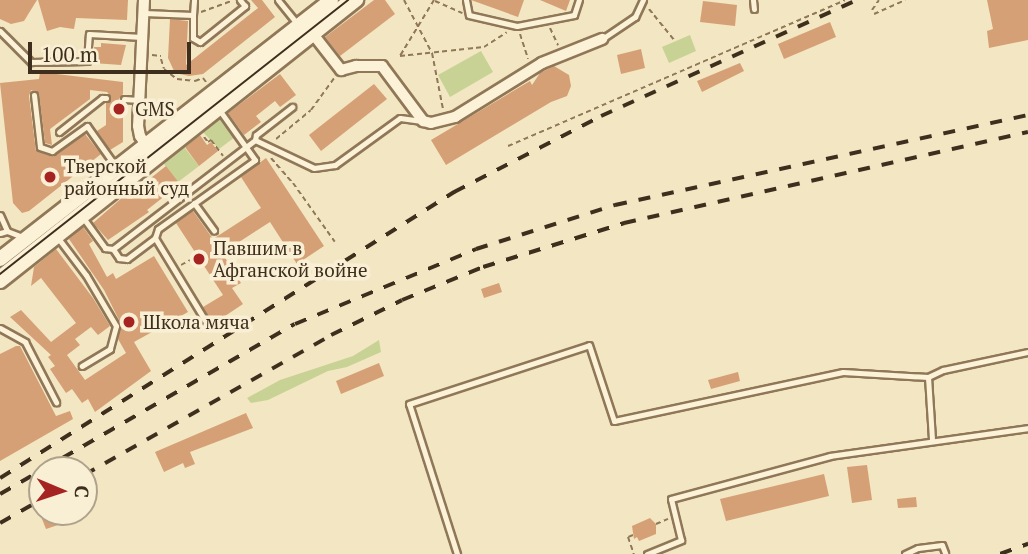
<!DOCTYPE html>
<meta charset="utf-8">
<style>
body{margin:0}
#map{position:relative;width:1028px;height:554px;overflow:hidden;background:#f3e6c3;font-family:"PT Serif",serif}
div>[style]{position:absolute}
.green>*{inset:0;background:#c9d295}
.building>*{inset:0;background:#d5a075}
.path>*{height:2px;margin-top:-1px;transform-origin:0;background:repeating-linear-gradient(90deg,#8f7757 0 5px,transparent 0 8.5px)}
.roads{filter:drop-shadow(2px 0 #8f7757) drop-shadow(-2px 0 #8f7757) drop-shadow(0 2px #8f7757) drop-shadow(0 -2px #8f7757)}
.service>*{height:5px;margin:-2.5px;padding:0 2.5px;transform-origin:2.5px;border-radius:2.5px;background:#fcf2d8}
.minor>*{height:10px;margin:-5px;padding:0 5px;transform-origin:5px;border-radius:5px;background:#fcf2d8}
.secondary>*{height:14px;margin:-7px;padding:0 7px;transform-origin:7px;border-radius:7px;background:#fcf2d8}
.tram>*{height:2px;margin:-1px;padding:0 1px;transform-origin:1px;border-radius:1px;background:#3e2e1d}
.rail>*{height:3.5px;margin-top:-1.75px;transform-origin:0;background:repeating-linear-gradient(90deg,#3e2e1d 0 12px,transparent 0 24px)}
.dots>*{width:19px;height:19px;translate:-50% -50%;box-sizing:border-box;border:4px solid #f9efd4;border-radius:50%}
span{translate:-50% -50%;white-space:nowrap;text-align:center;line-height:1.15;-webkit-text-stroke:7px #f9efd4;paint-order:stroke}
.poi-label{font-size:19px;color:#3e2e1d}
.left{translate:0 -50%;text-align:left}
.north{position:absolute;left:28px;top:456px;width:70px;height:70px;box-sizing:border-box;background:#f9efd4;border:2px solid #aea28b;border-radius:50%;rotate:92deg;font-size:19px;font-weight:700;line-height:28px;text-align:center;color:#3e2e1d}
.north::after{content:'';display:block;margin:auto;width:24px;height:32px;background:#a52421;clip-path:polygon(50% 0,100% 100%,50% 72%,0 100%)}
.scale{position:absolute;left:28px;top:42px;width:163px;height:32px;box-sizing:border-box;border:4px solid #3e2e1d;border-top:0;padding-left:9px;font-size:21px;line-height:24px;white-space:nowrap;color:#3e2e1d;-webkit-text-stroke:5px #f9efd4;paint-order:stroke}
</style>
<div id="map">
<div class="green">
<i style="clip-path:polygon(690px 35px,696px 51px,669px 63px,662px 47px)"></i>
<i style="clip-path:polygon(481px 51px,493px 72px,450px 97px,438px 75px)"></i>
<i style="clip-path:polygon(219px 117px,235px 137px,219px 149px,202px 131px)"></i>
<i style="clip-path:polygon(184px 147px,199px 166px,178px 182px,164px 164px)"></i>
<i style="clip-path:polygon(379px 340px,381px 352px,347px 367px,328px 371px,268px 400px,251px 403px,247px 398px,280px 380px,353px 356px)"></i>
</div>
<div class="building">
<i style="clip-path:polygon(0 0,37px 0,24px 21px,11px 24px,0 19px)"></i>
<i style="clip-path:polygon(38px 0,128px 0,127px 20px,76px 18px,74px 29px,60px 27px,47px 31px)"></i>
<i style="clip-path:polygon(251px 0,262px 0,275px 17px,203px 74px,189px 76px,175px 73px,168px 58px,170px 19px,188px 21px,186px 65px,258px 8px)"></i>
<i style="clip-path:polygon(374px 0,385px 0,395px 14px,340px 56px,325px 37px)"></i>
<i style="clip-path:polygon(471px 0,524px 0,518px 17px)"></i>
<i style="clip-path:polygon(540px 0,570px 0,566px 11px)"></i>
<i style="clip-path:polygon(987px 0,1028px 0,1028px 40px,989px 48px,987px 31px,993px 29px)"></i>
<i style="clip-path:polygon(703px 1px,737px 5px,735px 26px,700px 22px)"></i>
<i style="clip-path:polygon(830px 22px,836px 37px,784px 59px,778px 44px)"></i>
<i style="clip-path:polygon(101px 43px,126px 45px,121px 65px,93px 63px,94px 47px,101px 47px)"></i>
<i style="clip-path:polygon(641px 49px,645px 68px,621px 74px,617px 55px)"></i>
<i style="clip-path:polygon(740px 63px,744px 71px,702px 92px,697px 81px)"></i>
<i style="clip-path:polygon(554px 66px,569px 75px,571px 86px,567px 96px,551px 102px,446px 165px,431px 140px,530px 81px,532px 85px,540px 73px)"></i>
<i style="clip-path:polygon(40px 72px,123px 82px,123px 94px,119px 99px,123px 104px,123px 142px,110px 150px,97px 131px,106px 125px,106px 103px,111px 97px,107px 92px,90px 90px,90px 99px,50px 129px,52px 145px,45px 143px,39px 94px,31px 90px,29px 96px,36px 151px,53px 156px,85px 134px,101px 154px,29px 211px,22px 213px,13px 203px,0 83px,39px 79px)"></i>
<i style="clip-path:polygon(280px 74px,296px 95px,280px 107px,275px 101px,256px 116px,261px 122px,244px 135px,228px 113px)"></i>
<i style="clip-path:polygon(374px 84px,387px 99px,321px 151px,309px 135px)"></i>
<i style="clip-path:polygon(200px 135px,207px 145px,211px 142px,218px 151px,199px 166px,185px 147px)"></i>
<i style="clip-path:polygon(266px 158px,324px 246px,297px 264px,270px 222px,222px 253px,241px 283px,232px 288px,243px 304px,213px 324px,203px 307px,223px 295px,176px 223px,193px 211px,213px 239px,261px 208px,241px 177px)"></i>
<i style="clip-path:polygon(166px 166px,180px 184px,147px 210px,149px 212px,108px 240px,93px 223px,131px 190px,133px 192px)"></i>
<i style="clip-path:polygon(83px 227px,93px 241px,89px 244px,107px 277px,113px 273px,116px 279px,154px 256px,188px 312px,134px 342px,151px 371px,95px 412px,88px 399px,82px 403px,72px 389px,66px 393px,50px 369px,55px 366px,48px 357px,51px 355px,10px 317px,21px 310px,51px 342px,76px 323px,41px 278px,31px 286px,34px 267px,56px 249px,93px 298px,110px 326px,98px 335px,91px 327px,75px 339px,80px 345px,67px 355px,85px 380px,126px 353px,118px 339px,121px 324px,104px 290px,69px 239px)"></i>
<i style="clip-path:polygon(499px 283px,502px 292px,484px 298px,481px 289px)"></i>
<i style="clip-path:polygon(16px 346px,20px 346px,56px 416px,70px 411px,73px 419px,0 461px,0 354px)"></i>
<i style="clip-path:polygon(379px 363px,384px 376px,341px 394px,336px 381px)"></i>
<i style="clip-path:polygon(738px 372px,740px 381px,711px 389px,708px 380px)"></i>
<i style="clip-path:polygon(246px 413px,253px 428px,190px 452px,195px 464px,185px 468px,183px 463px,164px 472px,155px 452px)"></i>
<i style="clip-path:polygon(867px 465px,872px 500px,852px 503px,847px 467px)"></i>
<i style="clip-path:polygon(824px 474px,829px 496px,726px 521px,720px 499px)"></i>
<i style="clip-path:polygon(916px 497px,917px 507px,898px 508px,897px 499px)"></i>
<i style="clip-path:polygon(57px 513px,61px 524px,46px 529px,42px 519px)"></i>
<i style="clip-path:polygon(650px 518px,656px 524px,656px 534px,639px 541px,637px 537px,634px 539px,632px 526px)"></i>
</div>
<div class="path">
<i style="left:404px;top:0;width:60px;rotate:62.2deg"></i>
<i style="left:432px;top:53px;width:57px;rotate:78.9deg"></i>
<i style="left:434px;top:0;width:66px;rotate:121.3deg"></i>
<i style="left:400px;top:56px;width:84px;rotate:-6.1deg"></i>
<i style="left:484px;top:47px;width:27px;rotate:-33deg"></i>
<i style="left:435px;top:1px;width:30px;rotate:24deg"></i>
<i style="left:649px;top:9px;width:41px;rotate:50.9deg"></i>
<i style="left:872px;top:10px;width:12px;rotate:-55deg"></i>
<i style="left:201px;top:12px;width:33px;rotate:-20deg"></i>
<i style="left:874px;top:14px;width:34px;rotate:-24deg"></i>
<i style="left:550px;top:28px;width:19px;rotate:65deg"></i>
<i style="left:520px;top:34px;width:26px;rotate:72deg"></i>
<i style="left:152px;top:55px;width:9px;rotate:6deg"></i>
<i style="left:161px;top:59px;width:10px;rotate:73deg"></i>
<i style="left:164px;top:69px;width:16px;rotate:38deg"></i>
<i style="left:177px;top:79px;width:18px;rotate:6deg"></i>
<i style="left:195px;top:81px;width:9px;rotate:-21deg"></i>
<i style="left:203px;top:78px;width:5px;rotate:53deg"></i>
<i style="left:204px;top:137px;width:6px;rotate:51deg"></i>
<i style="left:208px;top:142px;width:4px;rotate:-34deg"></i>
<i style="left:211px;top:140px;width:20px;rotate:53deg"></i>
<i style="left:276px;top:139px;width:45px;rotate:-39.6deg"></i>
<i style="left:311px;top:110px;width:39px;rotate:-54deg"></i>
<i style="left:508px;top:146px;width:367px;rotate:-23.4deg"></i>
<i style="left:271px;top:158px;width:33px;rotate:49deg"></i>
<i style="left:293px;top:183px;width:72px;rotate:54.6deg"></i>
<i style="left:181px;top:265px;width:18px;rotate:-29deg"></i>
<i style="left:656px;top:524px;width:13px;rotate:-23deg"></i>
<i style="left:633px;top:535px;width:5px;rotate:158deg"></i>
<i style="left:628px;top:537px;width:18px;rotate:71deg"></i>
</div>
<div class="roads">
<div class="service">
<i style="left:278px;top:0;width:32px;rotate:51deg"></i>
<i style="left:466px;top:0;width:15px;rotate:79deg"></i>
<i style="left:469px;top:15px;width:49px;rotate:12.9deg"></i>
<i style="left:517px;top:26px;width:58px;rotate:-10.9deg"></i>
<i style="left:574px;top:15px;width:16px;rotate:-72deg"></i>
<i style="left:753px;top:0;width:9px;rotate:84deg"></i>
<i style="left:144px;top:13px;width:49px;rotate:2.3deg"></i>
<i style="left:193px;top:15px;width:23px;rotate:90deg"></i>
<i style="left:193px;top:38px;width:8px;rotate:30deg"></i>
<i style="left:200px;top:42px;width:58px;rotate:-38.7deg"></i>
<i style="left:245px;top:6px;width:8px;rotate:-130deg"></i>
<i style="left:193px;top:15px;width:15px;rotate:-86deg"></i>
<i style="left:0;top:31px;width:44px;rotate:45deg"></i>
<i style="left:31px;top:62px;width:56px;rotate:-1deg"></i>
<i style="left:87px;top:61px;width:27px;rotate:-86deg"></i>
<i style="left:89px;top:34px;width:53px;rotate:3.2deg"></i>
<i style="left:602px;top:39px;width:40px;rotate:-34deg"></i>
<i style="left:635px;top:17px;width:19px;rotate:-65deg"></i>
<i style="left:34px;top:95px;width:52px;rotate:83.4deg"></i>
<i style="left:40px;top:147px;width:13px;rotate:18deg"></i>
<i style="left:52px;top:151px;width:43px;rotate:-35.5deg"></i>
<i style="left:87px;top:126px;width:50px;rotate:54.7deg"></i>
<i style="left:124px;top:99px;width:15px;rotate:4deg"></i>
<i style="left:59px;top:132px;width:55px;rotate:-38.3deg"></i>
<i style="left:102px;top:98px;width:4px"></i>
<i style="left:255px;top:140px;width:65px;rotate:25.4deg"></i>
<i style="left:314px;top:168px;width:21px;rotate:-8deg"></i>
<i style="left:335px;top:165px;width:80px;rotate:-35.9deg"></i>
<i style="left:400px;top:118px;width:22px;rotate:8deg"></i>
<i style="left:194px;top:203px;width:34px;rotate:54deg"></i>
<i style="left:0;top:215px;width:17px;rotate:66deg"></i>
<i style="left:84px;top:219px;width:36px;rotate:54deg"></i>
<i style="left:105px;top:248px;width:8px;rotate:7deg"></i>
<i style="left:113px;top:249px;width:179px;rotate:-37.5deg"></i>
<i style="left:255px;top:140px;width:5px;rotate:-79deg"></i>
<i style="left:256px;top:135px;width:46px;rotate:-37.9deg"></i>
<i style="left:0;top:233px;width:7px;rotate:-16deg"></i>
<i style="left:7px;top:231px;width:17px;rotate:21deg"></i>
<i style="left:58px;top:238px;width:46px;rotate:52.9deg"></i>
<i style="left:86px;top:275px;width:59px;rotate:59.5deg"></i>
<i style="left:116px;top:326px;width:24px;rotate:105deg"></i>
<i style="left:110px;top:349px;width:33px;rotate:149deg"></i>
<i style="left:155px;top:238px;width:102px;rotate:58.7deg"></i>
<i style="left:113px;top:249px;width:11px;rotate:56deg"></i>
<i style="left:119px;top:258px;width:8px;rotate:7deg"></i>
<i style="left:127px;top:259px;width:35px;rotate:-37deg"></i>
<i style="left:155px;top:238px;width:9px;rotate:-72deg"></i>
<i style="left:158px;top:229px;width:119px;rotate:-35.4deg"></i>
<i style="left:255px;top:160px;width:60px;rotate:-125.5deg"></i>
<i style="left:0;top:271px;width:437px;rotate:-38.3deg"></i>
<i style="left:0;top:328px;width:29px;rotate:29deg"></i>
<i style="left:25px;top:342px;width:68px;rotate:62.7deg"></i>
<i style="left:928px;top:377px;width:62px;rotate:86.3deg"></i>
<i style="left:457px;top:554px;width:157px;rotate:-107.7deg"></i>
<i style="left:409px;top:404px;width:189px;rotate:-18.1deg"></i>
<i style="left:589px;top:345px;width:80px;rotate:71.8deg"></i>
<i style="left:614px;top:421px;width:234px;rotate:-12.1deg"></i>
<i style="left:843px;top:372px;width:85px;rotate:3.4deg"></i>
<i style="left:928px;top:377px;width:17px;rotate:-25deg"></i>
<i style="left:943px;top:370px;width:87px;rotate:-12deg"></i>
<i style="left:647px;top:554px;width:37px;rotate:-22deg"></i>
<i style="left:681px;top:540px;width:42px;rotate:-103.7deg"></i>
<i style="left:671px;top:499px;width:165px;rotate:-15.1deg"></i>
<i style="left:830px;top:456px;width:200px;rotate:-8deg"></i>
<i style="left:905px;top:554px;width:14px;rotate:-25deg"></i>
<i style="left:918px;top:548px;width:24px;rotate:-7deg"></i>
<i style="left:942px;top:545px;width:9px;rotate:69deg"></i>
</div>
<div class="minor">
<i style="left:144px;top:0;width:126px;rotate:92.7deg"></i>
<i style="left:138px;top:126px;width:10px;rotate:79deg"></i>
<i style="left:140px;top:136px;width:25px;rotate:56deg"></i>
<i style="left:313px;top:34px;width:46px;rotate:52.1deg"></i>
<i style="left:341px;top:70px;width:16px;rotate:-15deg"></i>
<i style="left:356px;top:66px;width:26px"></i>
<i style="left:382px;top:66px;width:69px;rotate:53.3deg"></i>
<i style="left:423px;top:121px;width:8px;rotate:14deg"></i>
<i style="left:431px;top:123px;width:25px;rotate:-14deg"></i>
<i style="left:455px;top:117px;width:102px;rotate:-31.8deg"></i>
<i style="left:542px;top:63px;width:65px;rotate:-21.8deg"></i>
</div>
<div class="secondary">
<i style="left:0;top:259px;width:420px;rotate:-38deg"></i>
<i style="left:0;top:281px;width:454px;rotate:-38.3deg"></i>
</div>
</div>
<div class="tram">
<i style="left:0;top:274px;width:443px;rotate:-38.2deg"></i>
</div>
<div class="rail">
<i style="left:84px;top:475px;width:284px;rotate:-29.5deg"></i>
<i style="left:331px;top:335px;width:79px;rotate:-26.2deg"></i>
<i style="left:402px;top:300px;width:87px;rotate:-22.2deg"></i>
<i style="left:483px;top:267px;width:148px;rotate:-17.3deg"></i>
<i style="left:624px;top:223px;width:414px;rotate:-12.7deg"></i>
<i style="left:0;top:478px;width:537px;rotate:-32.21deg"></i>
<i style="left:454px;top:192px;width:165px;rotate:-27.3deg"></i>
<i style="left:601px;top:116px;width:281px;rotate:-24.4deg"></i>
<i style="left:0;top:494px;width:340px;rotate:-30deg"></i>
<i style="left:295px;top:324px;width:196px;rotate:-22.5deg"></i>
<i style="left:476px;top:249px;width:146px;rotate:-17.6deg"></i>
<i style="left:615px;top:205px;width:423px;rotate:-12.3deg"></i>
<i style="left:0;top:523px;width:48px;rotate:-29.7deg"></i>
<i style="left:1000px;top:554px;width:30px;rotate:-20deg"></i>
</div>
<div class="dots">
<i style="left:119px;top:109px;background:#a52421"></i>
<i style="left:50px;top:177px;background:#a52421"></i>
<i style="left:199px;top:259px;background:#a52421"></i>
<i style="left:129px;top:322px;background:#a52421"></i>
</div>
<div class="poi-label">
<span class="left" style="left:135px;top:109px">GMS</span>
<span class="left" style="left:64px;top:177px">Тверской<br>районный суд</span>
<span class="left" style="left:213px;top:259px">Павшим в<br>Афганской войне</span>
<span class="left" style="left:143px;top:322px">Школа мяча</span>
</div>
<div class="north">С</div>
<div class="scale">100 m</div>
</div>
